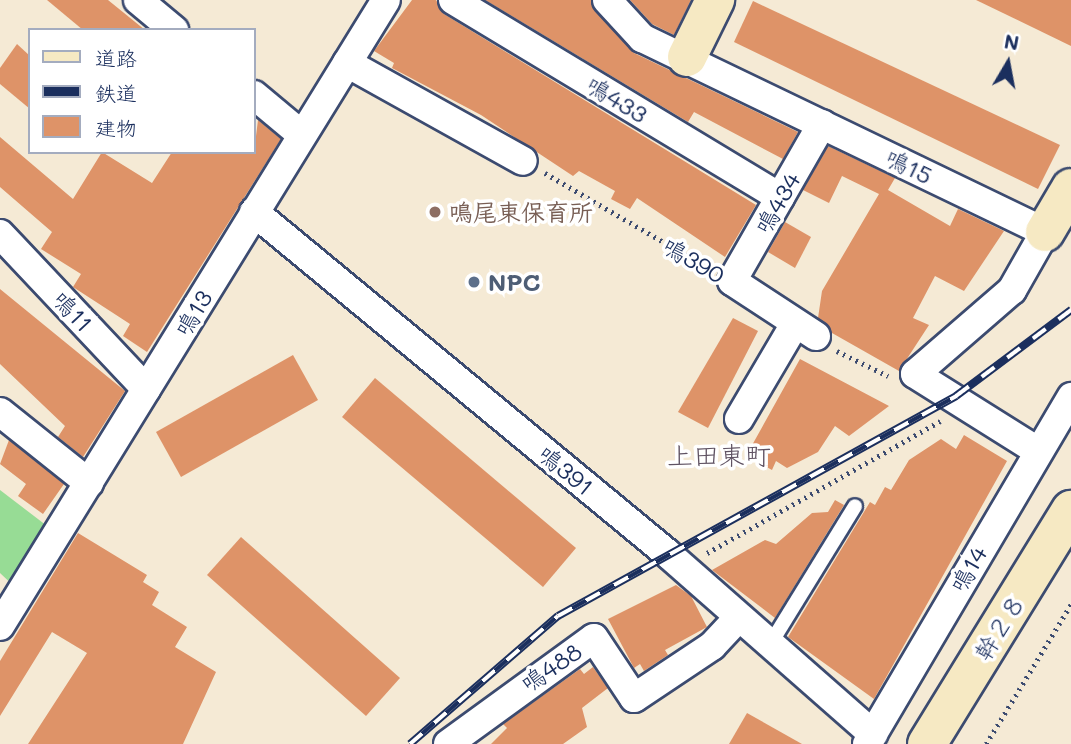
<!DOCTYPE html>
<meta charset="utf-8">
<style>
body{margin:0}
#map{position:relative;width:1071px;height:744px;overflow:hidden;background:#f5ead5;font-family:Mali,"Klee One",sans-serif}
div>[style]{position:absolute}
.green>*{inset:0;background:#97dc95}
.building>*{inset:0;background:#de9368}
.path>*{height:4.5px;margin-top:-2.25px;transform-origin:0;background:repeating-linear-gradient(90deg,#3c4b70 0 2px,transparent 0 7px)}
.roads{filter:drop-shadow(2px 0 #3c4b70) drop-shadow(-2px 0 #3c4b70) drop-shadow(0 2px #3c4b70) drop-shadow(0 -2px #3c4b70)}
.lane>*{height:14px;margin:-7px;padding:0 7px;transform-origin:7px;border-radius:7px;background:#fff}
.street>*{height:28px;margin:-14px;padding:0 14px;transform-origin:14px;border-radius:14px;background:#fff}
.secondary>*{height:38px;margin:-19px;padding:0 19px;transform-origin:19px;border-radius:19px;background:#f6e9c3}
.rail>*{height:8px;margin-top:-4px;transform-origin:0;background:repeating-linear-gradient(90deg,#fff 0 16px,#1b2f5e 0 32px);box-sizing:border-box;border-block:2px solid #1b2f5e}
.dots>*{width:19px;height:19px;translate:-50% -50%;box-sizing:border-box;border:4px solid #fff;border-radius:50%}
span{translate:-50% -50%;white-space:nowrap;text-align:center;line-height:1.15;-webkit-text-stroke:7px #fff;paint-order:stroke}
.street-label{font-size:24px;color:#1b2f5e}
.education-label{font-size:24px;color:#785e54;font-weight:700}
.left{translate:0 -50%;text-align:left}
.service-label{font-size:24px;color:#4e5e75;font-weight:700}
.neighbourhood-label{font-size:26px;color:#5f5262}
.legend{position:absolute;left:28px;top:28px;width:228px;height:126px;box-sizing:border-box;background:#fff;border:2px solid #a4acbf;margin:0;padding:9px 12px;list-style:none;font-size:21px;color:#1b2f5e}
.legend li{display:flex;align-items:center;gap:14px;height:35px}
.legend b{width:35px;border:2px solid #a4acbf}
.north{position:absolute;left:973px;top:28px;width:70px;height:70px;-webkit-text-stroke:5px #fff;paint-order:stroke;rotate:10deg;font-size:19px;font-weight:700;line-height:28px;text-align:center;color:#1b2f5e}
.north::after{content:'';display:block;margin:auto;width:24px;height:32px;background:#1b2f5e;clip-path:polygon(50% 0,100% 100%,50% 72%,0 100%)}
</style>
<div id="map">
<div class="green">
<i style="clip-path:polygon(0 490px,51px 529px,16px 588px,0 573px)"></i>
</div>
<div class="building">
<i style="clip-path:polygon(47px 0,108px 0,145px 30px,83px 30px)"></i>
<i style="clip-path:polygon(412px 0,436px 0,444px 14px,756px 205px,725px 257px,637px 198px,630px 209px,611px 199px,615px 191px,579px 171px,573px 176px,481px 115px,392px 68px,394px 63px,374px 51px)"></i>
<i style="clip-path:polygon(485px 0,591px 0,634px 53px,798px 132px,783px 159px,694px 112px,688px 122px)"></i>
<i style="clip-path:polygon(630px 0,691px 0,674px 35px,652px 24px)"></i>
<i style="clip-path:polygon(976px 0,1071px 0,1071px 46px)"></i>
<i style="clip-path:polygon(753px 1px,1060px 145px,1038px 189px,734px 42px)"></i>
<i style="clip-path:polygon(17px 44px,30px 56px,30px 109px,0 84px,0 68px)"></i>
<i style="clip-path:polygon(258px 120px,281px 139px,147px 352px,123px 336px,130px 324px,73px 287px,81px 274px,41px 249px,52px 232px,0 187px,0 137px,73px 199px,102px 152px,152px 183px,172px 152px,254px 152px)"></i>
<i style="clip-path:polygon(828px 146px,895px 178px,888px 190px,950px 226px,958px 209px,1004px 231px,964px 291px,935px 276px,913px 318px,929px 325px,899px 371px,832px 333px,818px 318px,822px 291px,879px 194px,842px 176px,829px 203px,803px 190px)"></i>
<i style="clip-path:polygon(785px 222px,811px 237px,795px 268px,768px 252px)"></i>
<i style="clip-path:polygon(0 289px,125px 391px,83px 457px,58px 437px,65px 426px,0 364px)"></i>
<i style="clip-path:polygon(733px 318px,758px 331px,708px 428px,678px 412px)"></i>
<i style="clip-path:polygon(293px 355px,318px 400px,181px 477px,156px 432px)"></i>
<i style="clip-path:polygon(800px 359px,889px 406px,849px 436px,835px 426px,818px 452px,787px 468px,776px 461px,772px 470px,746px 456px)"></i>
<i style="clip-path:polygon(375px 378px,576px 548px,543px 587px,342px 417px)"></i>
<i style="clip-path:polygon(964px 435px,1007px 461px,874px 699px,788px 637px,870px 502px,875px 505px,885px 487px,891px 490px,909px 460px,941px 439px,956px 449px)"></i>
<i style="clip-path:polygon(9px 440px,64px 484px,43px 514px,18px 496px,26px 484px,0 464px)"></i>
<i style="clip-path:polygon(835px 500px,844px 505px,775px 618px,712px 570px,765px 540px,776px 544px,812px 513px,828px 512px)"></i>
<i style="clip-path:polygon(78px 533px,147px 575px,143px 582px,159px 592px,152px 605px,187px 627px,175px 647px,216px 672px,183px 744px,28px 744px,87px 653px,52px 632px,0 716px,0 661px)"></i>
<i style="clip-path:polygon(241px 537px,400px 678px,366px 716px,207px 575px)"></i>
<i style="clip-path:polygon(676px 585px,691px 596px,707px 627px,665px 650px,668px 655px,644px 671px,640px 664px,634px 668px,608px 619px)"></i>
<i style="clip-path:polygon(593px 667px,608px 688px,582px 708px,587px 727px,563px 744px,491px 744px,507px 728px,503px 724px,580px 669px,584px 674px)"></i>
<i style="clip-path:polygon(747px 713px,802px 744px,729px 744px)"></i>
</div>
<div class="path">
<i style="left:545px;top:173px;width:191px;rotate:30.2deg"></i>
<i style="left:837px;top:351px;width:57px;rotate:26.1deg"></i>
<i style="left:707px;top:553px;width:268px;rotate:-29.5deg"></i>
<i style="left:986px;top:744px;width:164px;rotate:-58.7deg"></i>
</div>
<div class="roads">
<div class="lane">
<i style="left:769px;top:646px;width:164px;rotate:-58.4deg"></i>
</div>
<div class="street">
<i style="left:138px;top:0;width:47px;rotate:39.8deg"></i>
<i style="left:453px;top:0;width:382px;rotate:31.1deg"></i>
<i style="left:607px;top:0;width:52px;rotate:47.4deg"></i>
<i style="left:642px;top:38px;width:447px;rotate:25.7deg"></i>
<i style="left:1045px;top:232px;width:67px;rotate:119.6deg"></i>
<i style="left:1012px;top:290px;width:128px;rotate:139.1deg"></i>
<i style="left:915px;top:374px;width:143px;rotate:32.1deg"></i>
<i style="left:347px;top:63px;width:201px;rotate:29.1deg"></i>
<i style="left:254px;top:95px;width:62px;rotate:39.8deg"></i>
<i style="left:254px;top:212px;width:537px;rotate:39.56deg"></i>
<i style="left:668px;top:554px;width:273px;rotate:41.3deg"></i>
<i style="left:0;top:234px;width:213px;rotate:46.7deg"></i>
<i style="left:816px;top:336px;width:100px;rotate:-146.8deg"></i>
<i style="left:732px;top:281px;width:181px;rotate:-60.2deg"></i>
<i style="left:0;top:412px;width:114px;rotate:38.6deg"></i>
<i style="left:739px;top:419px;width:110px;rotate:-59.5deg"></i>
<i style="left:0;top:626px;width:735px;rotate:-58.34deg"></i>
<i style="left:448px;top:744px;width:180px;rotate:-36deg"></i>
<i style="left:594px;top:638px;width:72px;rotate:56.3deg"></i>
<i style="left:634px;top:698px;width:94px;rotate:-33.7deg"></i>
<i style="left:712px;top:646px;width:37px;rotate:-47deg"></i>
<i style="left:867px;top:744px;width:403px;rotate:-59.5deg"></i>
</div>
<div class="secondary">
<i style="left:687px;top:57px;width:64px;rotate:-63.8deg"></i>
<i style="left:1045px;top:232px;width:51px;rotate:-59.4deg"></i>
<i style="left:927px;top:744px;width:275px;rotate:-58.4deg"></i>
</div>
</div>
<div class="rail">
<i style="left:410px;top:744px;width:196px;rotate:-40.9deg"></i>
<i style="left:558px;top:616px;width:455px;rotate:-28.9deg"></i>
<i style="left:956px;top:396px;width:144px;rotate:-36.8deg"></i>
</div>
<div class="dots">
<i style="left:435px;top:212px;background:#8d6e63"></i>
<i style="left:474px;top:282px;background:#5c6f8a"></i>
</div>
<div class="street-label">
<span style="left:617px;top:99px;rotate:31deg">鳴433</span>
<span style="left:909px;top:166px;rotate:26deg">鳴15</span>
<span style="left:777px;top:203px;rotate:-60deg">鳴434</span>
<span style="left:694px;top:260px;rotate:30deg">鳴390</span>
<span style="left:73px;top:311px;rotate:47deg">鳴11</span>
<span style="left:193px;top:313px;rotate:-59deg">鳴13</span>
<span style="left:566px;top:470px;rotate:39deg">鳴391</span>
<span style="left:968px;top:569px;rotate:-60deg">鳴14</span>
<span style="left:999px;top:627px;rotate:-58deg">幹２８</span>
<span style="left:551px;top:667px;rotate:-34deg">鳴488</span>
</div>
<div class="education-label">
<span class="left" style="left:449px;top:212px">鳴尾東保育所</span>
</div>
<div class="service-label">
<span class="left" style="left:488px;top:282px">NPC</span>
</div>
<div class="neighbourhood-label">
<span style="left:719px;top:456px">上田東町</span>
</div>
<ul class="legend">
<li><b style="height:9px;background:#f6e9c3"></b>道路</li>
<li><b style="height:9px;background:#1b2f5e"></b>鉄道</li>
<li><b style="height:19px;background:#de9368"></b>建物</li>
</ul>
<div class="north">N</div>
</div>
